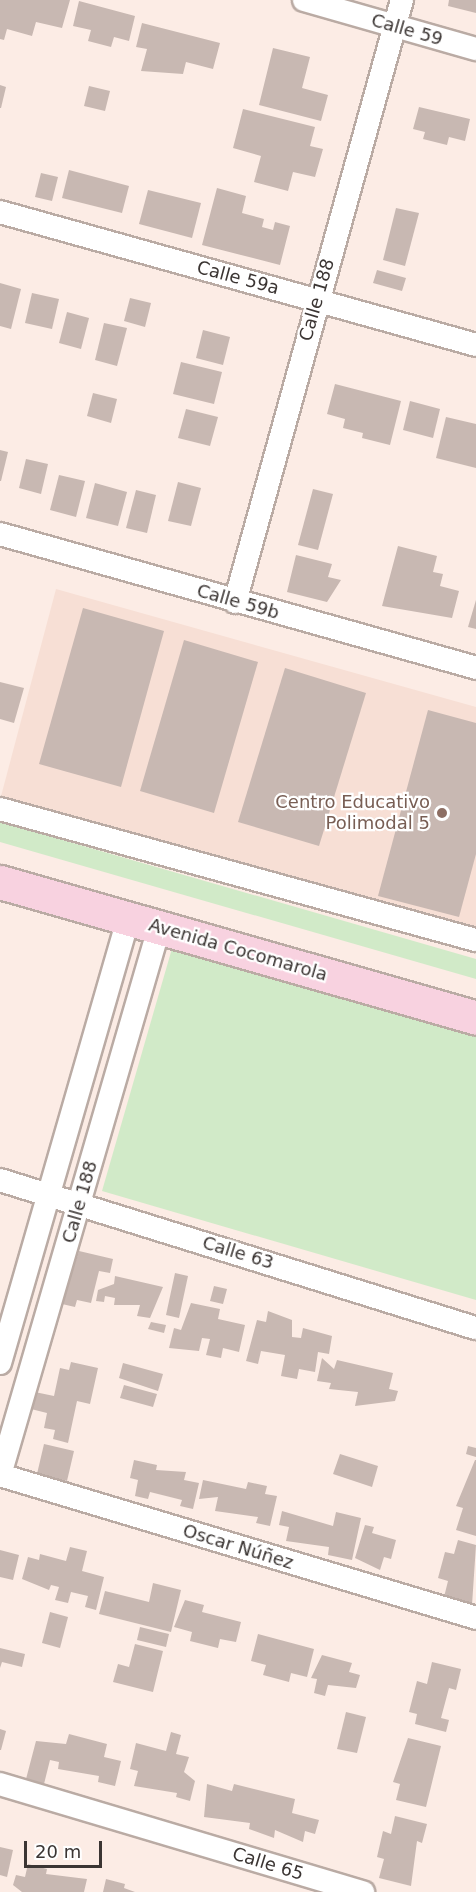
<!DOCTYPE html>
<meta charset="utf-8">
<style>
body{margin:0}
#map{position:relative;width:476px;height:1892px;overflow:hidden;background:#fcece5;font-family:"DejaVu Sans",sans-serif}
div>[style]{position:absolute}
.built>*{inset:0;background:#f7dfd5}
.green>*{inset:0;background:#d1eac8}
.building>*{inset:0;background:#c8b8b2}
.roads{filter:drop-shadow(2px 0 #baaba4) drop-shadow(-2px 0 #baaba4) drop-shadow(0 2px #baaba4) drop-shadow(0 -2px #baaba4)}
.street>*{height:22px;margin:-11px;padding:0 11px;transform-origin:11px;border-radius:11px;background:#fff}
.secondary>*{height:33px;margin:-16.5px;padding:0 16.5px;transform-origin:16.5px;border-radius:16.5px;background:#f8d2e0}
.dots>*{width:16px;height:16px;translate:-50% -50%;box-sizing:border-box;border:3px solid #fff;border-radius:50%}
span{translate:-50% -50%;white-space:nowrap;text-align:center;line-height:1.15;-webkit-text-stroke:4.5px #fff;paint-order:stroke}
.street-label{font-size:18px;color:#3b3533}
.education-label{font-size:18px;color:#785e54}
.right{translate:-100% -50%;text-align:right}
.scale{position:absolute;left:24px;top:1841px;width:78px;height:27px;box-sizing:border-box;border:3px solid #3b3533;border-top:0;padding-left:8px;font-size:18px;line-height:21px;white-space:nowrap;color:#3b3533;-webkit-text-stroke:4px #fff;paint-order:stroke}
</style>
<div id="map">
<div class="built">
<i style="clip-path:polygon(56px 589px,476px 707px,476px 934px,0 800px)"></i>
</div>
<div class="green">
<i style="clip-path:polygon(0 822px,476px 959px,476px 979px,0 842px)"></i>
<i style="clip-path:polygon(173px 945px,476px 1033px,476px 1300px,102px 1191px)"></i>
</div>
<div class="building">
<i style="clip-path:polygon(0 0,70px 0,62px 28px,36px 22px,32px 36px,7px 29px,4px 40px,0 39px)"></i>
<i style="clip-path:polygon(449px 0,476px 0,476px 13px,448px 6px)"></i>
<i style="clip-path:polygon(79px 1px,135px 16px,129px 41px,114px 37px,111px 47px,88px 41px,91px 30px,73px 26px)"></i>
<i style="clip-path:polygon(142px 23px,220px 43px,213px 69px,186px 62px,183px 74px,141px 71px,147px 49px,136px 47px)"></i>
<i style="clip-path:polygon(273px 48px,310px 57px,302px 88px,328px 95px,321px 121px,259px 105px)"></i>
<i style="clip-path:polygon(0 85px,6px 87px,1px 108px,0 108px)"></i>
<i style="clip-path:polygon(89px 86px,110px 91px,105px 111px,84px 106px)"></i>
<i style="clip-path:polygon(419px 107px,470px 119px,465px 141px,449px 137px,447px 145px,423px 139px,425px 132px,413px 129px)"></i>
<i style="clip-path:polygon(243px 109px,315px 127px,310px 146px,323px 149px,315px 177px,293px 172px,288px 191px,254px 182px,261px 156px,233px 148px)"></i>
<i style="clip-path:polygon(69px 170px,129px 186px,122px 213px,62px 198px)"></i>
<i style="clip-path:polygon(41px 173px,58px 177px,52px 201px,35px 197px)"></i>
<i style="clip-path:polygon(217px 188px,246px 196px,242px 213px,264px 219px,262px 227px,273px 230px,275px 222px,290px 226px,280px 265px,202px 245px)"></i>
<i style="clip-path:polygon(148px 190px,201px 203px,192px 238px,139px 224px)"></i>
<i style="clip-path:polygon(396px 208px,419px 213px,405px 266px,383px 260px)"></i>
<i style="clip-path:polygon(377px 270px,406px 278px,402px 291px,373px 283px)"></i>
<i style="clip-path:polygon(0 283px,21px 289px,11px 329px,0 326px)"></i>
<i style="clip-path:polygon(32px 293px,59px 299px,52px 329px,25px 323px)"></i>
<i style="clip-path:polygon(130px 298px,151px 303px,145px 327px,124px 321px)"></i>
<i style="clip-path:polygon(67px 312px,89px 318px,81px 349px,59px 343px)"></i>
<i style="clip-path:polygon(104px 323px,127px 328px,117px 366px,95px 360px)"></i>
<i style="clip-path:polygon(203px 330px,230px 337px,223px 365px,196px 358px)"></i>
<i style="clip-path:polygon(181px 362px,222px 372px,214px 404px,173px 394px)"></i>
<i style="clip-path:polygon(335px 384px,401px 401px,390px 445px,362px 438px,363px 433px,343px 428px,345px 419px,327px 414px)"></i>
<i style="clip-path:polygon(93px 393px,117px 399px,111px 423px,87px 416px)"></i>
<i style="clip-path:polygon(410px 401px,440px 409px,433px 438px,403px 430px)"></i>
<i style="clip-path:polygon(186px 409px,218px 417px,210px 446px,178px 438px)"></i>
<i style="clip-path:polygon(446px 417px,476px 424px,476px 468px,436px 458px)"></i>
<i style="clip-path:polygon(0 450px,8px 452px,1px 481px,0 481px)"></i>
<i style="clip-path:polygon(26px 459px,48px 464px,41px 494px,19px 488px)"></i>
<i style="clip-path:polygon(59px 475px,85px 481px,76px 517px,50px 510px)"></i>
<i style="clip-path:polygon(178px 482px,201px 488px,191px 526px,168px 521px)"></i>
<i style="clip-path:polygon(95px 483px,127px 492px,118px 526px,86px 518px)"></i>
<i style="clip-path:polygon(313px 489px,333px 494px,318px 550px,298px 545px)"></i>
<i style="clip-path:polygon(136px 490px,156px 495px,147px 533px,126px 528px)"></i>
<i style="clip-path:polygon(398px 546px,437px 556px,433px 572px,443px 574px,440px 586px,459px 591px,452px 618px,382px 606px)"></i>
<i style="clip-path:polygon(296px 555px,332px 564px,328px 577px,341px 580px,327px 602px,287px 592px)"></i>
<i style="clip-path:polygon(476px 600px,476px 629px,468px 627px)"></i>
<i style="clip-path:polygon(83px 608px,164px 631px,121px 787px,39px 764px)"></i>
<i style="clip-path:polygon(184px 640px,258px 662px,214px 813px,140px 791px)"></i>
<i style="clip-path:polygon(285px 668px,366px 693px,319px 846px,238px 822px)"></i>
<i style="clip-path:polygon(0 682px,24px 688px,14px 723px,0 719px)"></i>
<i style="clip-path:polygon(428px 710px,476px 723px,476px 854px,459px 917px,378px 896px)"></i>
<i style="clip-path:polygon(79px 1251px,113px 1259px,110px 1273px,99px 1271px,91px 1303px,77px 1300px,75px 1307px,62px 1304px)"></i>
<i style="clip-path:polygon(175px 1273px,188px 1276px,179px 1318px,166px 1315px)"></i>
<i style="clip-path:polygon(115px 1276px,163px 1287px,150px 1318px,137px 1316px,140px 1305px,114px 1305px,115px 1298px,105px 1296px,104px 1302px,96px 1301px,98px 1290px,114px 1284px)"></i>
<i style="clip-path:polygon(214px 1286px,227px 1289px,223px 1304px,210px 1301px)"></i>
<i style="clip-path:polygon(191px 1303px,220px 1309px,218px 1319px,245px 1325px,239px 1352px,223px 1348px,221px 1358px,206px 1355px,210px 1339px,202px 1338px,199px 1351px,169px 1348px,174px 1328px,181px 1330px)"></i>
<i style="clip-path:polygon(268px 1311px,292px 1320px,292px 1337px,301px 1338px,303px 1328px,332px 1336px,329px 1354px,318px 1352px,315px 1372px,299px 1369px,297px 1379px,281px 1376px,285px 1355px,261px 1351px,258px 1364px,246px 1361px,257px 1320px,266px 1322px)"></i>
<i style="clip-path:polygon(151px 1322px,166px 1325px,164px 1333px,148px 1329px)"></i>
<i style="clip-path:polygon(322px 1358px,334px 1369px,337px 1360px,393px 1373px,389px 1389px,398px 1391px,395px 1401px,355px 1406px,358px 1392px,329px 1389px,331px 1383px,317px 1381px)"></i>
<i style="clip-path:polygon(71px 1362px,98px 1368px,90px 1404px,77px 1401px,68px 1443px,53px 1439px,55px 1430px,44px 1428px,47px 1413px,27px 1408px,30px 1391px,54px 1396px,60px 1368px,69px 1370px)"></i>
<i style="clip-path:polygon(123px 1363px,163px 1374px,158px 1391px,119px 1378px)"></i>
<i style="clip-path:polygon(124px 1385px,157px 1394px,153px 1407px,120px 1398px)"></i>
<i style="clip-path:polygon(44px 1444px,74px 1451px,67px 1481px,37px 1474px)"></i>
<i style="clip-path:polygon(468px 1446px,476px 1448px,476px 1457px,466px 1454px)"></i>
<i style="clip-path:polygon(340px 1454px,378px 1466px,372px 1487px,333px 1474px)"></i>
<i style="clip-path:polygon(134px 1460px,157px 1465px,156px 1470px,186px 1472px,184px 1480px,199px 1483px,193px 1509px,180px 1506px,182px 1500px,150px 1492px,148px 1499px,135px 1496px,138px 1480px,130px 1478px)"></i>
<i style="clip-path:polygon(475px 1460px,476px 1460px,476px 1536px,456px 1530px,463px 1508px,456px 1506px)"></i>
<i style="clip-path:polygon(203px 1480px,246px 1489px,248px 1482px,267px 1486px,265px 1494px,277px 1496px,270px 1526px,256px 1523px,258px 1517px,215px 1511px,218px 1497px,199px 1499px)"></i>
<i style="clip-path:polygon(282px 1511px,333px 1526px,336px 1512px,361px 1518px,352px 1560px,328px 1555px,329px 1547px,286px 1541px,289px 1527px,279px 1525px)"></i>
<i style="clip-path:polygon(365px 1525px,374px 1527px,372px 1533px,396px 1540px,391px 1559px,384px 1557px,380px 1570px,355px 1558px)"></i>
<i style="clip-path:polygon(458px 1540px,476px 1545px,472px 1605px,444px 1597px,448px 1581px,438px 1578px,445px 1552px,454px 1554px)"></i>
<i style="clip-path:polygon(70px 1547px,87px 1551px,82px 1571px,104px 1577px,96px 1610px,85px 1607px,88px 1596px,71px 1592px,68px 1603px,55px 1600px,59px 1587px,51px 1585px,49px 1590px,22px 1579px,28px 1557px,39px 1560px,40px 1554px,66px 1561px)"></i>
<i style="clip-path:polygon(0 1550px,19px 1555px,13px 1580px,0 1577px)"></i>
<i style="clip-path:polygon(153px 1583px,181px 1590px,171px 1632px,99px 1614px,105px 1591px,149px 1602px)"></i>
<i style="clip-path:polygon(185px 1600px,204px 1605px,202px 1612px,241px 1622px,236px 1642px,220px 1639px,218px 1648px,190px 1641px,192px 1632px,174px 1627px)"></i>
<i style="clip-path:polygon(50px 1612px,68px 1617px,60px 1648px,42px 1643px)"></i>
<i style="clip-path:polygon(140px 1627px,169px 1634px,166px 1647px,137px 1640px)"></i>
<i style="clip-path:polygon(258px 1634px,314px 1649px,307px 1677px,291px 1673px,289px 1682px,263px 1675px,266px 1665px,251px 1661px)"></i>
<i style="clip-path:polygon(135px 1644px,163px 1651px,153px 1692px,113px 1682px,118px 1664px,129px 1667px)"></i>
<i style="clip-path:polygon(0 1648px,25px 1654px,22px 1667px,2px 1662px,0 1668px)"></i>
<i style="clip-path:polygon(322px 1655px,352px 1663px,349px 1672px,360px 1675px,356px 1688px,328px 1685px,325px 1696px,314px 1693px,317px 1679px,311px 1678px)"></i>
<i style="clip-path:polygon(432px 1662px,461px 1669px,456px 1690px,449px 1688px,441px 1718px,449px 1720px,446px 1732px,415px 1724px,417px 1714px,409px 1712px,417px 1681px,427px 1684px)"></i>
<i style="clip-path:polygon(346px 1712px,366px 1717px,357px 1753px,337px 1749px)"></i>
<i style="clip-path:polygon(0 1729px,6px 1731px,1px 1750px,0 1750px)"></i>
<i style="clip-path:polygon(171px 1732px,181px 1735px,176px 1754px,189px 1757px,184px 1772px,195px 1781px,190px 1801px,176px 1797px,177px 1793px,134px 1786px,138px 1771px,130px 1769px,136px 1743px,166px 1751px)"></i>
<i style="clip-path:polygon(69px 1734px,107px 1744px,104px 1757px,121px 1761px,115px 1786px,98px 1782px,99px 1776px,58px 1769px,59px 1762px,50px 1760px,44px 1784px,26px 1779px,36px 1741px,66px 1744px)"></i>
<i style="clip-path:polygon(408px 1738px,441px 1746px,426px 1807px,396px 1800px,400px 1784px,393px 1782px)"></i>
<i style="clip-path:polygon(207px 1784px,232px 1791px,234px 1784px,295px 1799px,292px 1813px,319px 1820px,315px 1834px,305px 1831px,303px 1842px,275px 1830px,274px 1838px,249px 1829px,250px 1823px,204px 1817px)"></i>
<i style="clip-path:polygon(395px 1816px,427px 1824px,422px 1843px,417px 1841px,411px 1886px,379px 1878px,384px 1859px,377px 1857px,383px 1831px,391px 1834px)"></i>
<i style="clip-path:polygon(0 1847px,13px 1850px,7px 1877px,0 1875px)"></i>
<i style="clip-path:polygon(28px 1864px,47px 1869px,46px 1874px,87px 1879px,84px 1892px,22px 1892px,13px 1885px,16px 1875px,25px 1877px)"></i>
<i style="clip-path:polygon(106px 1879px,125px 1884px,124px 1888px,135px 1892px,103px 1892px)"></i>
</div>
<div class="roads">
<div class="street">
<i style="left:304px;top:0;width:179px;rotate:15.9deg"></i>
<i style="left:0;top:212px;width:494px;rotate:15.6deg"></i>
<i style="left:0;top:534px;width:495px;rotate:15.7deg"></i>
<i style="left:235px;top:602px;width:625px;rotate:-74.5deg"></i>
<i style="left:0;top:809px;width:494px;rotate:15.4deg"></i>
<i style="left:0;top:1180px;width:498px;rotate:17.3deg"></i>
<i style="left:0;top:1363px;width:462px;rotate:-73.9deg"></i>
<i style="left:0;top:1475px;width:570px;rotate:-73.79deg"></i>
<i style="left:0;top:1475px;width:497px;rotate:16.7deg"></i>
<i style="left:0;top:1784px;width:379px;rotate:16.6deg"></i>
</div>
<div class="secondary">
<i style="left:0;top:882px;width:495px;rotate:15.9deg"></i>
</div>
</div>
<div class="dots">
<i style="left:442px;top:813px;background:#8d6e63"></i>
</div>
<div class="street-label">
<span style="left:407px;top:30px;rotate:16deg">Calle 59</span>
<span style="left:238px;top:278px;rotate:15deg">Calle 59a</span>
<span style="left:317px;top:300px;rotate:-74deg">Calle 188</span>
<span style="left:238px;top:602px;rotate:16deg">Calle 59b</span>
<span style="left:238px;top:950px;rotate:16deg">Avenida Cocomarola</span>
<span style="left:80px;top:1202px;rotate:-74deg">Calle 188</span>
<span style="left:238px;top:1253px;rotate:17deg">Calle 63</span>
<span style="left:238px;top:1547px;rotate:17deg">Oscar Núñez</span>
<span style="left:268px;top:1864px;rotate:17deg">Calle 65</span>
</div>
<div class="education-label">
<span class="right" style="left:430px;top:813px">Centro Educativo<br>Polimodal 5</span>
</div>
<div class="scale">20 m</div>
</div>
